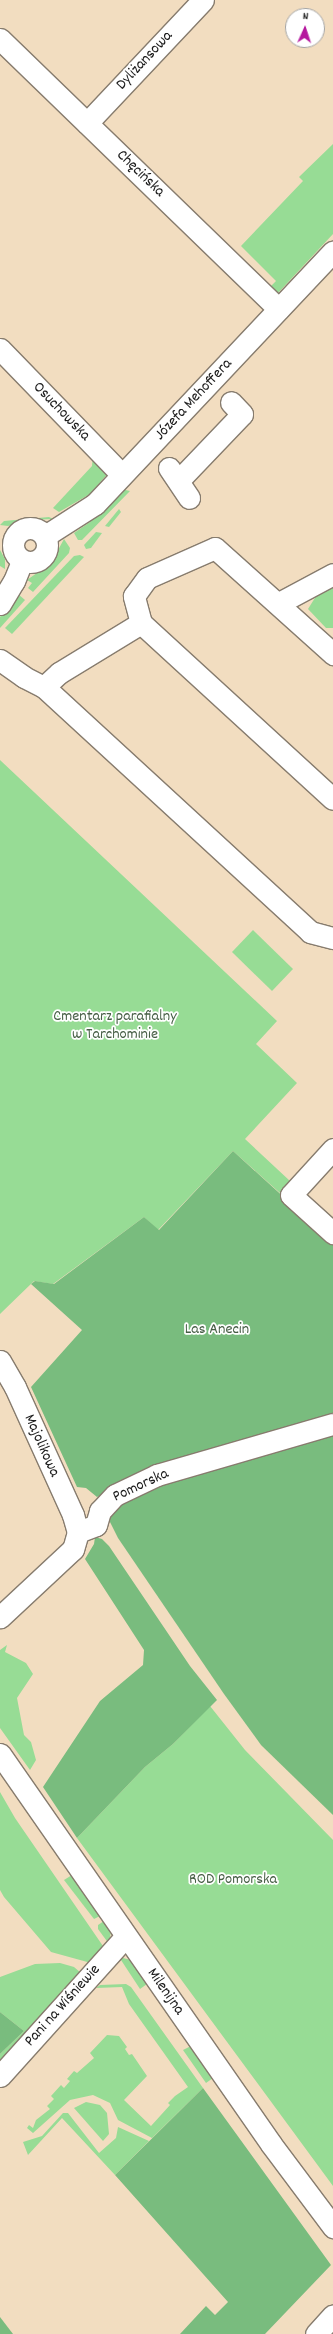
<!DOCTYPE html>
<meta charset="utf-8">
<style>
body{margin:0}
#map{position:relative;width:333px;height:2334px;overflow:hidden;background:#f2ddc0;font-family:Dekko,sans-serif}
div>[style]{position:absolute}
.green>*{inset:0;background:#97dc95}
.forest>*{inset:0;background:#79bc7e}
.roads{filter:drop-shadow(1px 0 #877c6e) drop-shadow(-1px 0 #877c6e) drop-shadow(0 1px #877c6e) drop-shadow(0 -1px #877c6e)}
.minor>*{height:21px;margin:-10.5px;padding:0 10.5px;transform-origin:10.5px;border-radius:10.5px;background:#fff}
.minor>.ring{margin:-10.5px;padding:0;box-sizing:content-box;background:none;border:21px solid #fff;border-radius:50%}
span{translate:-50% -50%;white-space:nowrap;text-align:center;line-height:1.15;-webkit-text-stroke:3.5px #fff;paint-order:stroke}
.street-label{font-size:16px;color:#1c1c1c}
.park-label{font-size:16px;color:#475f46}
.north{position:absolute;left:285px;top:8px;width:40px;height:40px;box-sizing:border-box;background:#fff;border:1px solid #a4a4a4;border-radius:50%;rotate:3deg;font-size:11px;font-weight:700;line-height:16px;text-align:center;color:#1c1c1c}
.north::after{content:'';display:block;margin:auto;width:14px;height:18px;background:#b5179e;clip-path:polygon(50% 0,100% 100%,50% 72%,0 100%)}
</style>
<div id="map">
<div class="green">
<i style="clip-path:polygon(333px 144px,333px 234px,278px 293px,270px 287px,276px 281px,241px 246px,303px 181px,299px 177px)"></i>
<i style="clip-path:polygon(93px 455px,110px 471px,90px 494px,59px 512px,53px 508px,92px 466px)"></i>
<i style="clip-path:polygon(121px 489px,130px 491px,82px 540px,78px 540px,74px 533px,90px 522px)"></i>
<i style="clip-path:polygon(119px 509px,121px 512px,109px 527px,105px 526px)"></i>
<i style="clip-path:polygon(49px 517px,53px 519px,28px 520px,8px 526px,0 525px,4px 521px)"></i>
<i style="clip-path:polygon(96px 532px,102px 533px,91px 548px,86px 549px,84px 545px)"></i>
<i style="clip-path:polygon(64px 539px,70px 548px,69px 553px,33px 592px,28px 588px,32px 583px,27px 580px,51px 563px)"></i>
<i style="clip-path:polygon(0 550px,5px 559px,5px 569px,0 566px)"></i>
<i style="clip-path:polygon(80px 555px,84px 557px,12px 634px,5px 628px,74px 556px)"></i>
<i style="clip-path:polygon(333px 585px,333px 628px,326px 628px,308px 609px,318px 593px)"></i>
<i style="clip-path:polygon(18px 594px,25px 600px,0 628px,0 617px)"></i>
<i style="clip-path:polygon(0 760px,277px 1021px,256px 1044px,297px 1083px,245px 1139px,290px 1181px,280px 1193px,233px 1151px,158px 1230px,144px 1217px,53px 1284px,34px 1281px,0 1314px)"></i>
<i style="clip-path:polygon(253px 930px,293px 969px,272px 991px,232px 952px)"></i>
<i style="clip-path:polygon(7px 1645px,5px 1652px,26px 1663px,33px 1674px,17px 1698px,24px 1735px,31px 1742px,36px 1760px,30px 1770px,0 1728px,0 1650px)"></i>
<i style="clip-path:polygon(210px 1706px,245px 1750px,333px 1840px,333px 2186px,77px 1838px,145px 1767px,173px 1744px)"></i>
<i style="clip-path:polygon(0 1792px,15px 1818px,105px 1949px,91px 1963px,51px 1952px,4px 1897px,0 1890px)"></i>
<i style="clip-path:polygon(72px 1875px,100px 1916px,94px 1919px,64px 1880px)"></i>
<i style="clip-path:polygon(104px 1921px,111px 1931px,109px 1944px,98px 1929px,98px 1925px)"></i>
<i style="clip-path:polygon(119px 1957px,131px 1960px,147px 1984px,140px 1989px)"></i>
<i style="clip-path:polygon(60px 1963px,74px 1967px,81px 1973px,0 2063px,0 2054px,24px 2031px,0 2012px,0 1977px,35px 1964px)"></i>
<i style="clip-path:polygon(126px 1984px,131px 1987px,203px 2088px,152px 2138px,118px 2120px,110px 2103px,93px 2095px,70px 2100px,33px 2133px,27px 2128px,29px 2125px,33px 2128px,36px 2120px,50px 2109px,47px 2106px,54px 2099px,51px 2096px,61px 2085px,64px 2088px,70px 2081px,67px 2079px,74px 2071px,77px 2073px,94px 2058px,90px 2053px,107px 2035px,119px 2036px,127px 2047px,125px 2049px,129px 2055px,132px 2054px,147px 2076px,124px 2100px,151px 2126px,170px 2105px,168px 2103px,175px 2096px,188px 2087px,129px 2004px,122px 1987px,96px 1988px,100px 1985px)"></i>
<i style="clip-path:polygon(191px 2046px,213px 2078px,206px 2083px,183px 2050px)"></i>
<i style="clip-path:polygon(86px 2102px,100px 2105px,107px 2113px,109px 2134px,103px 2141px,74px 2108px)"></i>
<i style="clip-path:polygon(63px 2113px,68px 2113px,99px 2153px,116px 2138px,118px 2127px,149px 2141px,115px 2175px,62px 2118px,28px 2155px,23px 2142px,42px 2136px)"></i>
</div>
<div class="forest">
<i style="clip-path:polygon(233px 1151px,333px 1242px,333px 1416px,139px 1472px,97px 1497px,86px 1488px,77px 1487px,31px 1387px,82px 1330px,31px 1284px,35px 1281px,54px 1284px,144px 1217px,159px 1230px)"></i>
<i style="clip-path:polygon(333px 1429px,333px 1815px,261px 1745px,224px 1694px,118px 1538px,108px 1518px,113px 1504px,158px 1482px)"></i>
<i style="clip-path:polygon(95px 1537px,102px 1539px,109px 1546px,190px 1666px,217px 1700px,173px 1744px,145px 1767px,77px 1838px,43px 1787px,100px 1701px,143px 1665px,144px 1650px,85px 1559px,94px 1544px)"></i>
<i style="clip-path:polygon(0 2012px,24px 2031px,0 2054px)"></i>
<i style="clip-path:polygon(203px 2088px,331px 2265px,265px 2334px,180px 2334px,206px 2306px,215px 2315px,228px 2302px,115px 2175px)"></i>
<i style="clip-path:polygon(0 2317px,13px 2334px,0 2334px)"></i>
</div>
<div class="roads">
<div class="minor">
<i style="left:0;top:39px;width:388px;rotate:44.1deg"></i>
<i style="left:87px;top:123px;width:169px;rotate:-46.7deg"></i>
<i style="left:0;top:349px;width:175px;rotate:45.9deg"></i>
<i style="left:169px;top:468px;width:36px;rotate:56deg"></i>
<i style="left:179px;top:480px;width:91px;rotate:-46.3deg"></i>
<i style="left:242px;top:414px;width:16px;rotate:-133deg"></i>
<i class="ring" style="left:13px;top:528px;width:13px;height:13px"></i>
<i style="left:45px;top:536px;width:59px;rotate:-32.6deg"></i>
<i style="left:95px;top:504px;width:347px;rotate:-46.7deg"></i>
<i style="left:279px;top:603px;width:61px;rotate:-28.2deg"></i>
<i style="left:0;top:604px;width:27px;rotate:-59deg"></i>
<i style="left:14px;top:581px;width:22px;rotate:-68deg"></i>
<i style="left:141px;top:623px;width:260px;rotate:42.5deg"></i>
<i style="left:0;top:660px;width:29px;rotate:35deg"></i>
<i style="left:24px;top:677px;width:22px;rotate:27deg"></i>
<i style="left:44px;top:687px;width:362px;rotate:42.6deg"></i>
<i style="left:310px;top:932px;width:24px;rotate:15deg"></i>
<i style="left:44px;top:687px;width:21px;rotate:-43deg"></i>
<i style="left:59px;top:673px;width:96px;rotate:-31.4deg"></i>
<i style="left:141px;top:623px;width:28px;rotate:-105deg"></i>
<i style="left:134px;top:596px;width:22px;rotate:-54deg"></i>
<i style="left:147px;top:578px;width:74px;rotate:-23.8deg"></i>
<i style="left:215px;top:548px;width:159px;rotate:41.9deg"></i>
<i style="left:333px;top:1149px;width:62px;rotate:132.4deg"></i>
<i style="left:291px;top:1195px;width:57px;rotate:42.1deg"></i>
<i style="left:0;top:1361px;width:30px;rotate:60deg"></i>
<i style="left:15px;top:1387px;width:141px;rotate:65.6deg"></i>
<i style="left:73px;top:1515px;width:18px;rotate:74deg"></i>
<i style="left:78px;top:1532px;width:18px;rotate:106deg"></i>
<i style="left:73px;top:1549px;width:100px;rotate:137deg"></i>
<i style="left:78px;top:1532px;width:19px;rotate:-21deg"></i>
<i style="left:96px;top:1525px;width:15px;rotate:-74deg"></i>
<i style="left:100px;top:1511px;width:22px;rotate:-47deg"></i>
<i style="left:115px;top:1495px;width:47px;rotate:-25.5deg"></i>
<i style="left:157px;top:1475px;width:183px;rotate:-16.2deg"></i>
<i style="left:0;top:1754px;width:475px;rotate:55.2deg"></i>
<i style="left:271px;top:2144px;width:104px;rotate:53.2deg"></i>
<i style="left:0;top:2076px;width:188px;rotate:-48deg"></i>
<i style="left:316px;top:2334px;width:25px;rotate:-48deg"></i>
</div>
</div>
<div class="street-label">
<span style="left:145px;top:61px;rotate:-47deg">Dyliżansowa</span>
<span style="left:140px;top:174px;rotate:44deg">Chęcińska</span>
<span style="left:194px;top:400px;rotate:-47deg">Józefa Mehoffera</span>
<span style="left:61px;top:412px;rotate:46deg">Osuchowska</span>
<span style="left:41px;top:1446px;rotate:66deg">Majolikowa</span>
<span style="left:141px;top:1486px;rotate:-25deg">Pomorska</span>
<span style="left:165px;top:1992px;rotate:55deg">Milenijna</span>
<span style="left:63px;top:2006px;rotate:-48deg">Pani na Wiśniewie</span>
</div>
<div class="park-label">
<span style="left:115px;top:1026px">Cmentarz parafialny<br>w Tarchominie</span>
<span style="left:217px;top:1330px">Las Anecin</span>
<span style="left:233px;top:1880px">ROD Pomorska</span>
</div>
<div class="north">N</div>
</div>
